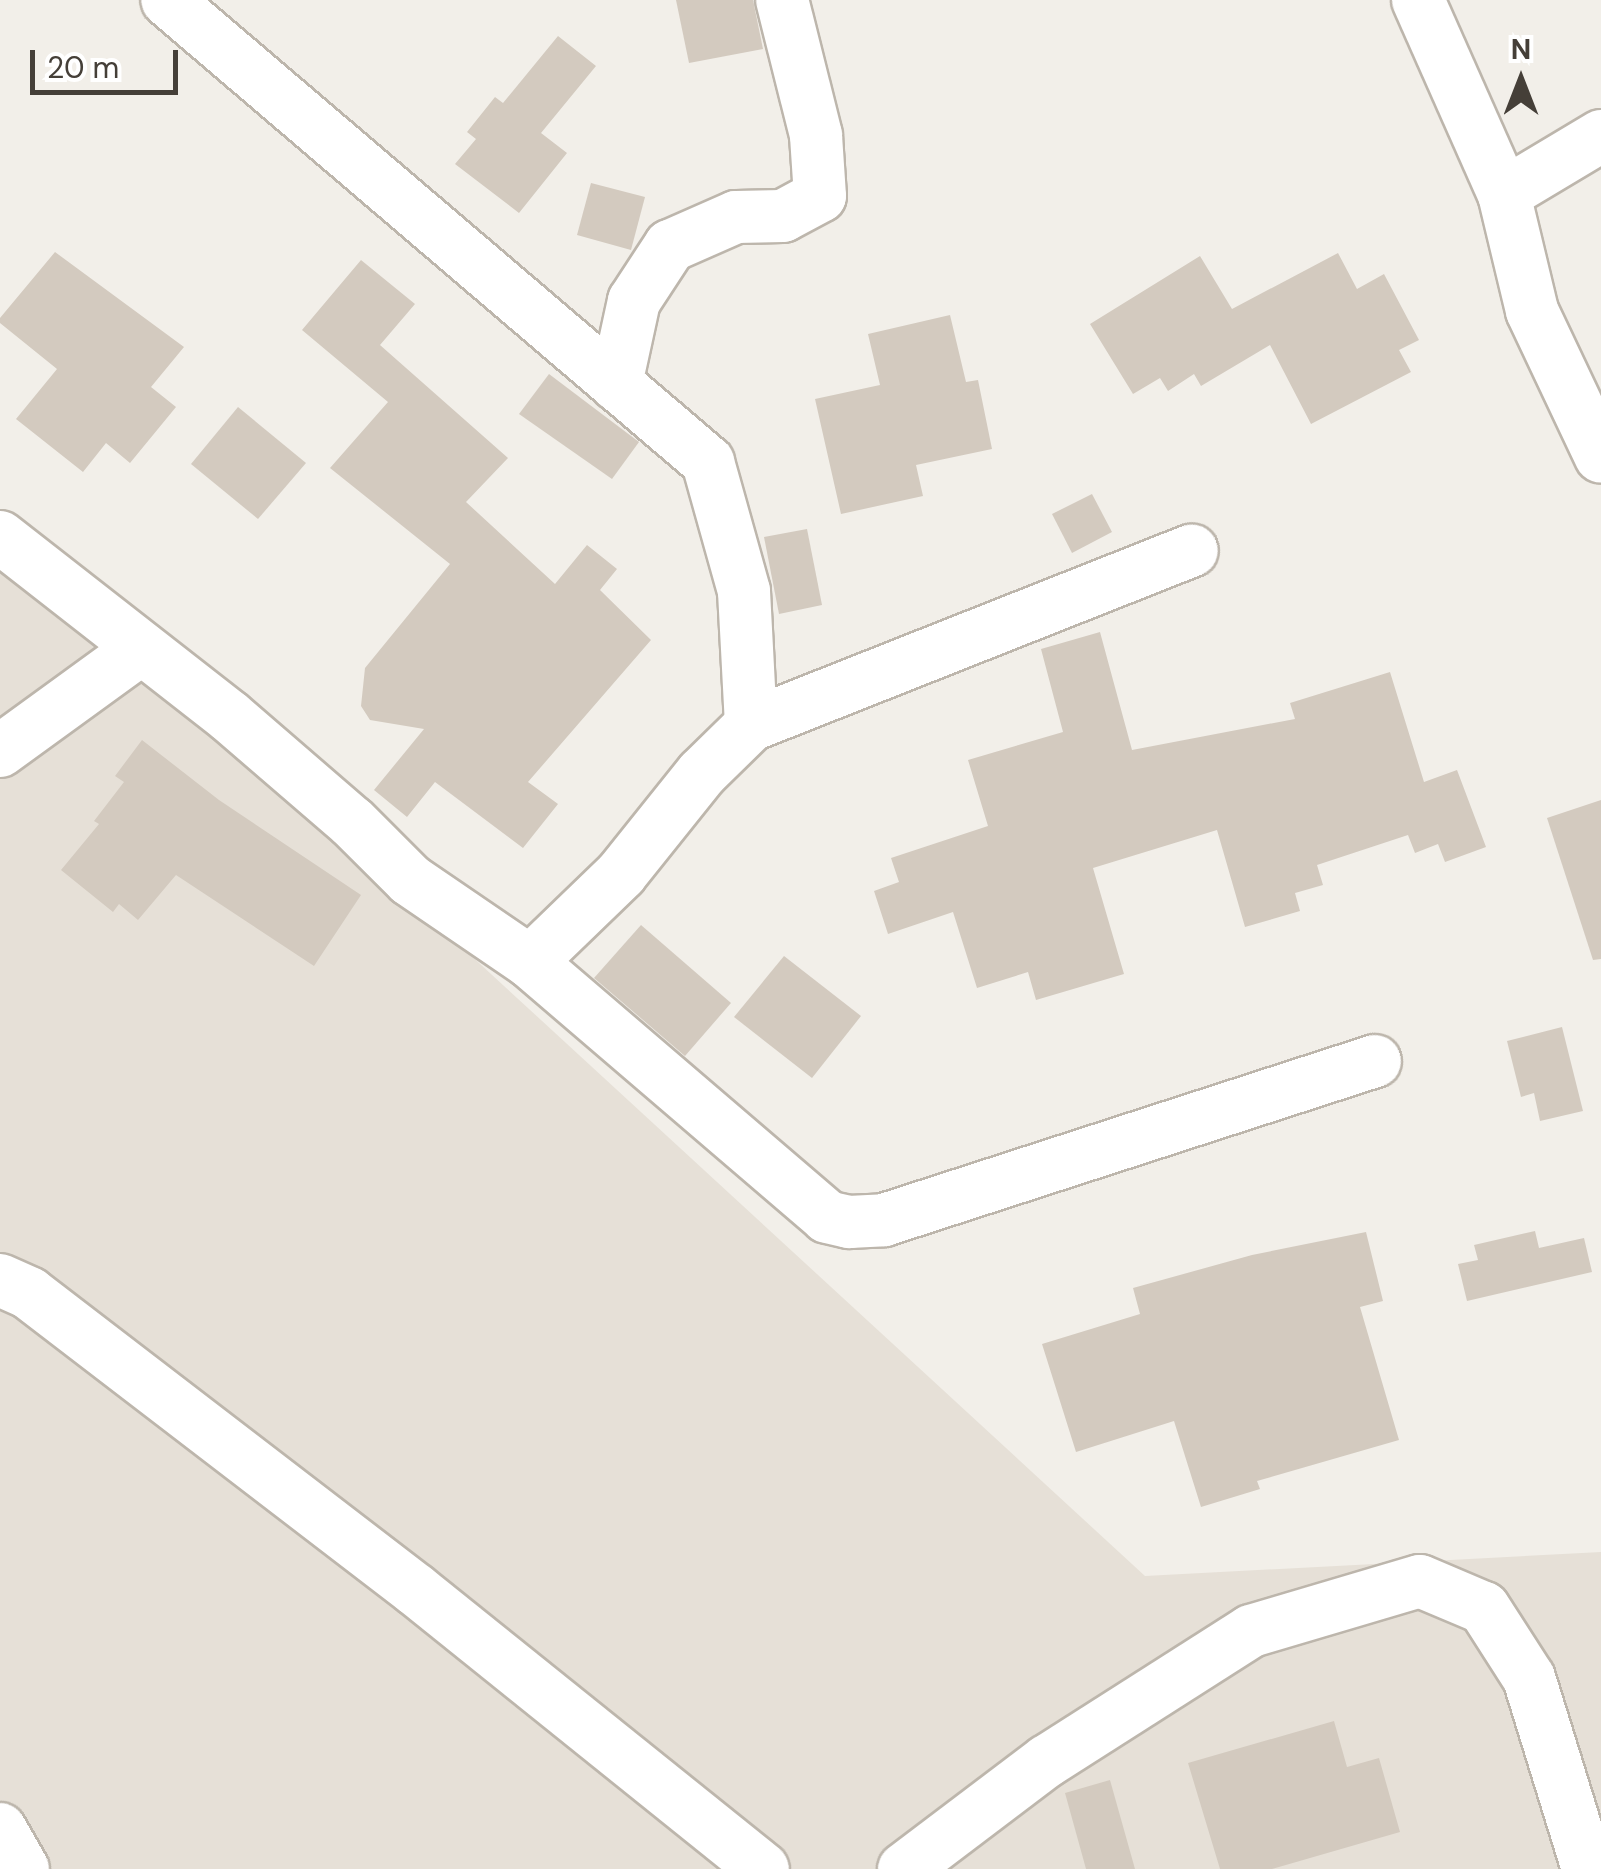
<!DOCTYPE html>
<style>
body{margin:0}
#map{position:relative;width:1601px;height:1869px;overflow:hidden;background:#f2efe9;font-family:"DM Sans",sans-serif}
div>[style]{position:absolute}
.residential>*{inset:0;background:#e6e0d7}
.building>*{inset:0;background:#d3cabf}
.roads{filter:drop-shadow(2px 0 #bdb6ac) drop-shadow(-2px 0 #bdb6ac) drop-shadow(0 2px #bdb6ac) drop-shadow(0 -2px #bdb6ac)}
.street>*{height:52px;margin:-26px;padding:0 26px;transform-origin:26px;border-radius:26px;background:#fff}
span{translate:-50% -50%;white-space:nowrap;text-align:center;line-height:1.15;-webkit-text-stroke:8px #fff;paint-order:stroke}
.north{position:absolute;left:1471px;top:30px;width:100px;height:100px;-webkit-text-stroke:8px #fff;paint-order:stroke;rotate:0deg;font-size:28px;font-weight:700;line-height:40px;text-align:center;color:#453f38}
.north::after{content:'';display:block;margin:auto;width:35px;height:45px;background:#453f38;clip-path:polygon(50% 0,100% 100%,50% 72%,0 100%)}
.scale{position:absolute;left:30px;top:50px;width:148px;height:45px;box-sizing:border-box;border:5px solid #453f38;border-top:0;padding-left:12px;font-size:30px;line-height:35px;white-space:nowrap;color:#453f38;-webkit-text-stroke:8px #fff;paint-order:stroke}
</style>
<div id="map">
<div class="residential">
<i style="clip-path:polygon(0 522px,1145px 1576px,1601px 1552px,1601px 1869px,0 1869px)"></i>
</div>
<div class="building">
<i style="clip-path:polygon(676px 0,753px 0,763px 49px,689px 63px)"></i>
<i style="clip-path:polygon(558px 36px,596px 66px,541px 133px,567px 153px,519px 213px,455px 164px,476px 139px,467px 132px,495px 97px,503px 103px)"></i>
<i style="clip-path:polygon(591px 183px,645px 197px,631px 250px,577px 235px)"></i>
<i style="clip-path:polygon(55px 252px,184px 347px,151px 387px,176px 407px,130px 463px,106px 443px,83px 472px,16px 419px,57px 369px,0 323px,0 318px)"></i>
<i style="clip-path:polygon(1338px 253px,1357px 289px,1384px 274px,1419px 340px,1399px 350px,1411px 372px,1311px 424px,1270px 345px,1201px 386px,1194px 374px,1168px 391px,1160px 378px,1133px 394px,1090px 324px,1200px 256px,1232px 309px)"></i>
<i style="clip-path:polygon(361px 260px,415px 304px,380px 345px,508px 458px,466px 502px,555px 584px,587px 545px,617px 569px,600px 590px,651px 640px,528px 782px,558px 804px,523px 848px,435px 782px,407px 817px,374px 790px,424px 729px,370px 720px,361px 706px,365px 668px,450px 564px,330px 468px,388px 402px,302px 330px)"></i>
<i style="clip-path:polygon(950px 315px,966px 382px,978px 380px,992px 449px,916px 465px,923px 496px,841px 514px,815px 399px,880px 385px,868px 334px)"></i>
<i style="clip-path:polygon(549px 374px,639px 442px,612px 479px,519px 414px)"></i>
<i style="clip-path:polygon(238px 407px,306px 463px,258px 519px,191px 464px)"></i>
<i style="clip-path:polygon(1092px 494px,1112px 532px,1072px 553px,1052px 514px)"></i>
<i style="clip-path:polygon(807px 529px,822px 605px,779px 614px,764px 537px)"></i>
<i style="clip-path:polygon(1100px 632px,1132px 750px,1295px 719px,1290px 703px,1390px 672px,1424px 782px,1457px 770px,1486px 847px,1445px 862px,1438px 844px,1415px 853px,1408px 835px,1317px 865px,1323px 885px,1295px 893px,1300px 911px,1245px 927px,1217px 830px,1093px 868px,1124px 974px,1036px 1000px,1028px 972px,977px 988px,953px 912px,888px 934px,874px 891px,899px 882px,891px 858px,988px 826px,968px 760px,1063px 732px,1041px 649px)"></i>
<i style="clip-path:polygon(142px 740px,219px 800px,361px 895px,314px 966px,176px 875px,138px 920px,119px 904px,113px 912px,61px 870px,99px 824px,94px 821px,124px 782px,115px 776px)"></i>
<i style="clip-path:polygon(1601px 800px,1601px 959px,1593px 960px,1547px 818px)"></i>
<i style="clip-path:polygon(641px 925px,731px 1003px,685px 1056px,594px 978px)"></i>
<i style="clip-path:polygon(784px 956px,861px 1016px,812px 1078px,734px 1017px)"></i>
<i style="clip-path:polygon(1562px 1027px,1583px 1111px,1540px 1121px,1534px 1093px,1521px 1097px,1507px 1041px)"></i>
<i style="clip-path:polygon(1535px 1231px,1539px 1248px,1584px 1238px,1592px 1272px,1467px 1301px,1458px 1264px,1478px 1260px,1474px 1245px)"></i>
<i style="clip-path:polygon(1366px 1232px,1383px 1301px,1360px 1307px,1399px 1440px,1257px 1481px,1260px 1489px,1201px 1507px,1174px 1421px,1076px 1452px,1042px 1344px,1140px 1314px,1133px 1288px,1252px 1255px)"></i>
<i style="clip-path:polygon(1334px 1721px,1347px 1767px,1379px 1758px,1400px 1832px,1272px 1869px,1220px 1869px,1188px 1763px)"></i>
<i style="clip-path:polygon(1110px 1780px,1135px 1869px,1086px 1869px,1065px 1793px)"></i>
</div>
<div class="roads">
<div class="street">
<i style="left:1418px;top:0;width:212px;rotate:66.1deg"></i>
<i style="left:1504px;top:194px;width:120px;rotate:76.5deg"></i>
<i style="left:1532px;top:311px;width:161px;rotate:64.7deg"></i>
<i style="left:1504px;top:194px;width:113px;rotate:-30.9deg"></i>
<i style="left:616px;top:384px;width:85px;rotate:-77.8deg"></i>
<i style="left:634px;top:301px;width:66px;rotate:-56.8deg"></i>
<i style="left:670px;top:246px;width:72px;rotate:-23.7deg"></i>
<i style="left:736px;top:217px;width:47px;rotate:-1.2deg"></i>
<i style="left:783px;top:216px;width:42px;rotate:-28.4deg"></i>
<i style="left:820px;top:196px;width:61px;rotate:-93.8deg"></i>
<i style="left:816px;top:135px;width:139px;rotate:-104.1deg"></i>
<i style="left:0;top:537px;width:291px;rotate:38deg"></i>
<i style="left:229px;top:716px;width:162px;rotate:40.8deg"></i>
<i style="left:352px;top:822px;width:82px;rotate:45deg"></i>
<i style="left:410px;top:880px;width:145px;rotate:34.3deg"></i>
<i style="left:530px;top:962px;width:127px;rotate:-44deg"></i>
<i style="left:621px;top:874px;width:129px;rotate:-51.3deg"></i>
<i style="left:702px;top:773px;width:69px;rotate:-44.4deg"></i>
<i style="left:751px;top:725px;width:134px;rotate:-93deg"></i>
<i style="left:744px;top:591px;width:134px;rotate:-105.6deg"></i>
<i style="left:708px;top:462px;width:711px;rotate:-139.5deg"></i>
<i style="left:751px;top:725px;width:474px;rotate:-21.6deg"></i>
<i style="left:0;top:751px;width:175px;rotate:-36deg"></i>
<i style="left:530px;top:962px;width:391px;rotate:40.6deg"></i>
<i style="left:827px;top:1217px;width:23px;rotate:13deg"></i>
<i style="left:849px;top:1222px;width:35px;rotate:-3deg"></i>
<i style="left:884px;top:1220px;width:516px;rotate:-17.94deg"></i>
<i style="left:0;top:1280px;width:32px;rotate:24deg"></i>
<i style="left:29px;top:1293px;width:488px;rotate:37.5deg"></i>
<i style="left:416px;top:1590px;width:445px;rotate:38.8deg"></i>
<i style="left:0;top:1829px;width:46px;rotate:60.1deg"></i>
<i style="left:904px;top:1869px;width:179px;rotate:-37.1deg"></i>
<i style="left:1047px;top:1761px;width:242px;rotate:-32.5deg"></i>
<i style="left:1251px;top:1631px;width:176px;rotate:-16.5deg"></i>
<i style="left:1420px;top:1581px;width:69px;rotate:22.9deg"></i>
<i style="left:1484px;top:1608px;width:83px;rotate:57.3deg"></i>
<i style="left:1529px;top:1678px;width:200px;rotate:72.8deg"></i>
</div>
</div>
<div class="north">N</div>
<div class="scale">20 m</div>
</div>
